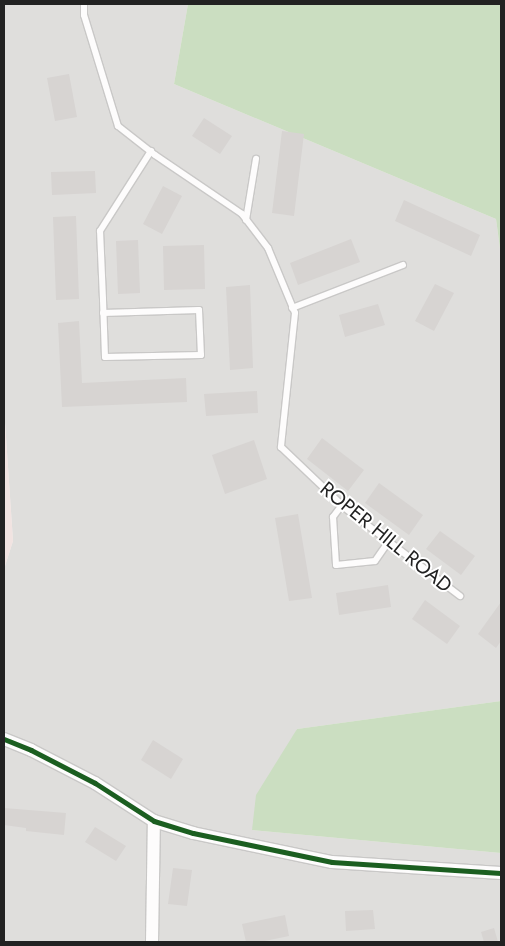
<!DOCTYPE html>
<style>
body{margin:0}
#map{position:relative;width:505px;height:946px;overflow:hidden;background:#f0eeeb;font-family:Jost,sans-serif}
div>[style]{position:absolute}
.residential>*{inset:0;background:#dfdedc}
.commercial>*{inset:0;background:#f1e3e1}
.forest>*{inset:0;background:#cbdec1}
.building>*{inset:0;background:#d7d4d2}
.roads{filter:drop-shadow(1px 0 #c9c8c7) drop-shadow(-1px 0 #c9c8c7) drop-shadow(0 1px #c9c8c7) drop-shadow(0 -1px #c9c8c7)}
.service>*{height:6px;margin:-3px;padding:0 3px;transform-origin:3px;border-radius:3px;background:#fdfcfc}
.minor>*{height:12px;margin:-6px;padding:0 6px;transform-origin:6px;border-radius:6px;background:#fdfcfc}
.cycleway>*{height:5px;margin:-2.5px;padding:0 2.5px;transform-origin:2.5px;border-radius:2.5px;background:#1b5e20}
span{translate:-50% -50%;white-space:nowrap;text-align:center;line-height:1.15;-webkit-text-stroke:4px #fff;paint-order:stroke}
.street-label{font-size:20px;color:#222}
.frame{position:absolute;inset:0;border:5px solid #222;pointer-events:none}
</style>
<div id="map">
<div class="residential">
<i style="clip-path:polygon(4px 4px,188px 4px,174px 84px,496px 219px,501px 256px,501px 701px,297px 729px,252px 830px,501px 853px,501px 942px,4px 942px,4px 569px,13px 541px,4px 408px)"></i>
</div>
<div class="commercial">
<i style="clip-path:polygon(4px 408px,13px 541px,4px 569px)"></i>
</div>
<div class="forest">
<i style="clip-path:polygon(188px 4px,501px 4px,501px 256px,496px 219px,174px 84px)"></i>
<i style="clip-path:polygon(501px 701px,501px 853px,252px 830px,256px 795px,297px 729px)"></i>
</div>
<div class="building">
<i style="clip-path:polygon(69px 74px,77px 117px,55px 121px,47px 78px)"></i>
<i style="clip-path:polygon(204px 118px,232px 136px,220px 154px,192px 136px)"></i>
<i style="clip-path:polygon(282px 131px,304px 134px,294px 216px,272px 213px)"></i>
<i style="clip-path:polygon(95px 171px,96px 193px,52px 195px,51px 172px)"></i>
<i style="clip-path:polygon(163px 186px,182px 196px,162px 234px,143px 224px)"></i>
<i style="clip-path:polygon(404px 200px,480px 235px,471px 256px,395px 221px)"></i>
<i style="clip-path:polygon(76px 216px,79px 299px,56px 300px,53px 217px)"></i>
<i style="clip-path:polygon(351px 239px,360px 262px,298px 285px,290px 263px)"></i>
<i style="clip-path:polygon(138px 240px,140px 293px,118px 294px,116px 241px)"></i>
<i style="clip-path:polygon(204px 245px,205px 289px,164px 290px,163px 246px)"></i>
<i style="clip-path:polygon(435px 284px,454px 293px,434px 331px,415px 321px)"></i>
<i style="clip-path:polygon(250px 285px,253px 368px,230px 370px,226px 287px)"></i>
<i style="clip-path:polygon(378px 304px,385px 325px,345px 337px,339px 315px)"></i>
<i style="clip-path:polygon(79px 321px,82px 383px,186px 378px,187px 402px,62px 407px,58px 323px)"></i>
<i style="clip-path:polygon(257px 391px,258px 413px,206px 416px,204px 394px)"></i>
<i style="clip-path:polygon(322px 438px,364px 470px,348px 491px,307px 459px)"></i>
<i style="clip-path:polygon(254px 440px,267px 479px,225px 494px,212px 455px)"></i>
<i style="clip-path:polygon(379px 483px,423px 515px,409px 535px,365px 503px)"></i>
<i style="clip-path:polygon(298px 514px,312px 598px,289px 601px,275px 518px)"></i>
<i style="clip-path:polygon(440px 531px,475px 556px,461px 575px,426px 549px)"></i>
<i style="clip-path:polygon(388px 585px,391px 607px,339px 615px,336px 593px)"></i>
<i style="clip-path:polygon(425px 600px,460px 626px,447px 644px,412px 619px)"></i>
<i style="clip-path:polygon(501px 602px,501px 641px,496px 648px,478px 634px)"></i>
<i style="clip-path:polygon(153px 740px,183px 759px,171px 779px,141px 760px)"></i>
<i style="clip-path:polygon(4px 808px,66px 813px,64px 835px,26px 831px,26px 828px,4px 825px)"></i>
<i style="clip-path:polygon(95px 827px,126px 846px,116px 861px,85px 842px)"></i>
<i style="clip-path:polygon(173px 868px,192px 870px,187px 906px,168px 904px)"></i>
<i style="clip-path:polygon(373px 910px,375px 929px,346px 931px,345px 911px)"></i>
<i style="clip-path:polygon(285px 915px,289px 936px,260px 942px,246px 942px,242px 924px)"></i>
<i style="clip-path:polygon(494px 928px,498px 942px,484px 942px,481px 932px)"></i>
</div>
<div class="roads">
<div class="service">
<i style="left:84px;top:4px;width:11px;rotate:90deg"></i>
<i style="left:84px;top:15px;width:116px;rotate:73deg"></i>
<i style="left:118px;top:126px;width:47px;rotate:38.1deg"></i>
<i style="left:155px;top:155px;width:105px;rotate:34.1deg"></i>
<i style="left:242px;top:214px;width:43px;rotate:52.6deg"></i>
<i style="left:268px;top:248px;width:70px;rotate:67.4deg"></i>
<i style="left:295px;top:313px;width:135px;rotate:96deg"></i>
<i style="left:281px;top:447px;width:88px;rotate:43.6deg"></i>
<i style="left:345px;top:508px;width:145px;rotate:37.4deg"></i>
<i style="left:246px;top:220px;width:62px;rotate:-80.7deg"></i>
<i style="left:292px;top:308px;width:119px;rotate:-21.2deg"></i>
<i style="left:103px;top:313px;width:96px;rotate:-1.8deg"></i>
<i style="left:199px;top:310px;width:45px;rotate:87.5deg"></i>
<i style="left:201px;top:355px;width:96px;rotate:178.8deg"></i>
<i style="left:105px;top:357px;width:58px;rotate:-92deg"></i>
<i style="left:103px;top:299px;width:68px;rotate:-92.5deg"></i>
<i style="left:100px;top:231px;width:95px;rotate:-57.5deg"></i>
<i style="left:342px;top:505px;width:15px;rotate:127deg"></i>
<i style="left:333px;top:517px;width:48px;rotate:86.4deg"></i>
<i style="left:336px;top:565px;width:39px;rotate:-6deg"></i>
<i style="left:375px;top:561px;width:24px;rotate:-55deg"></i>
</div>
<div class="minor">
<i style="left:4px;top:739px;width:29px;rotate:22deg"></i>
<i style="left:31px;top:750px;width:72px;rotate:27.3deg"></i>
<i style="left:95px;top:783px;width:70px;rotate:32.8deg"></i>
<i style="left:154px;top:821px;width:41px;rotate:17.1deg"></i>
<i style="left:193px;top:833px;width:142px;rotate:11.8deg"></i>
<i style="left:332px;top:862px;width:169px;rotate:3.7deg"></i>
<i style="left:152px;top:942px;width:121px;rotate:-89.1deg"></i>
</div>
</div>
<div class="cycleway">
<i style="left:4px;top:739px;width:29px;rotate:22deg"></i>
<i style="left:31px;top:750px;width:72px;rotate:27.3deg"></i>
<i style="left:95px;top:783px;width:70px;rotate:32.8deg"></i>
<i style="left:154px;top:821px;width:41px;rotate:17.1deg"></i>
<i style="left:193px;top:833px;width:142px;rotate:11.8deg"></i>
<i style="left:332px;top:862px;width:169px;rotate:3.7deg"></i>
</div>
<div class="street-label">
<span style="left:386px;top:537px;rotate:39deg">ROPER HILL ROAD</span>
</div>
<div class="frame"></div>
</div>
